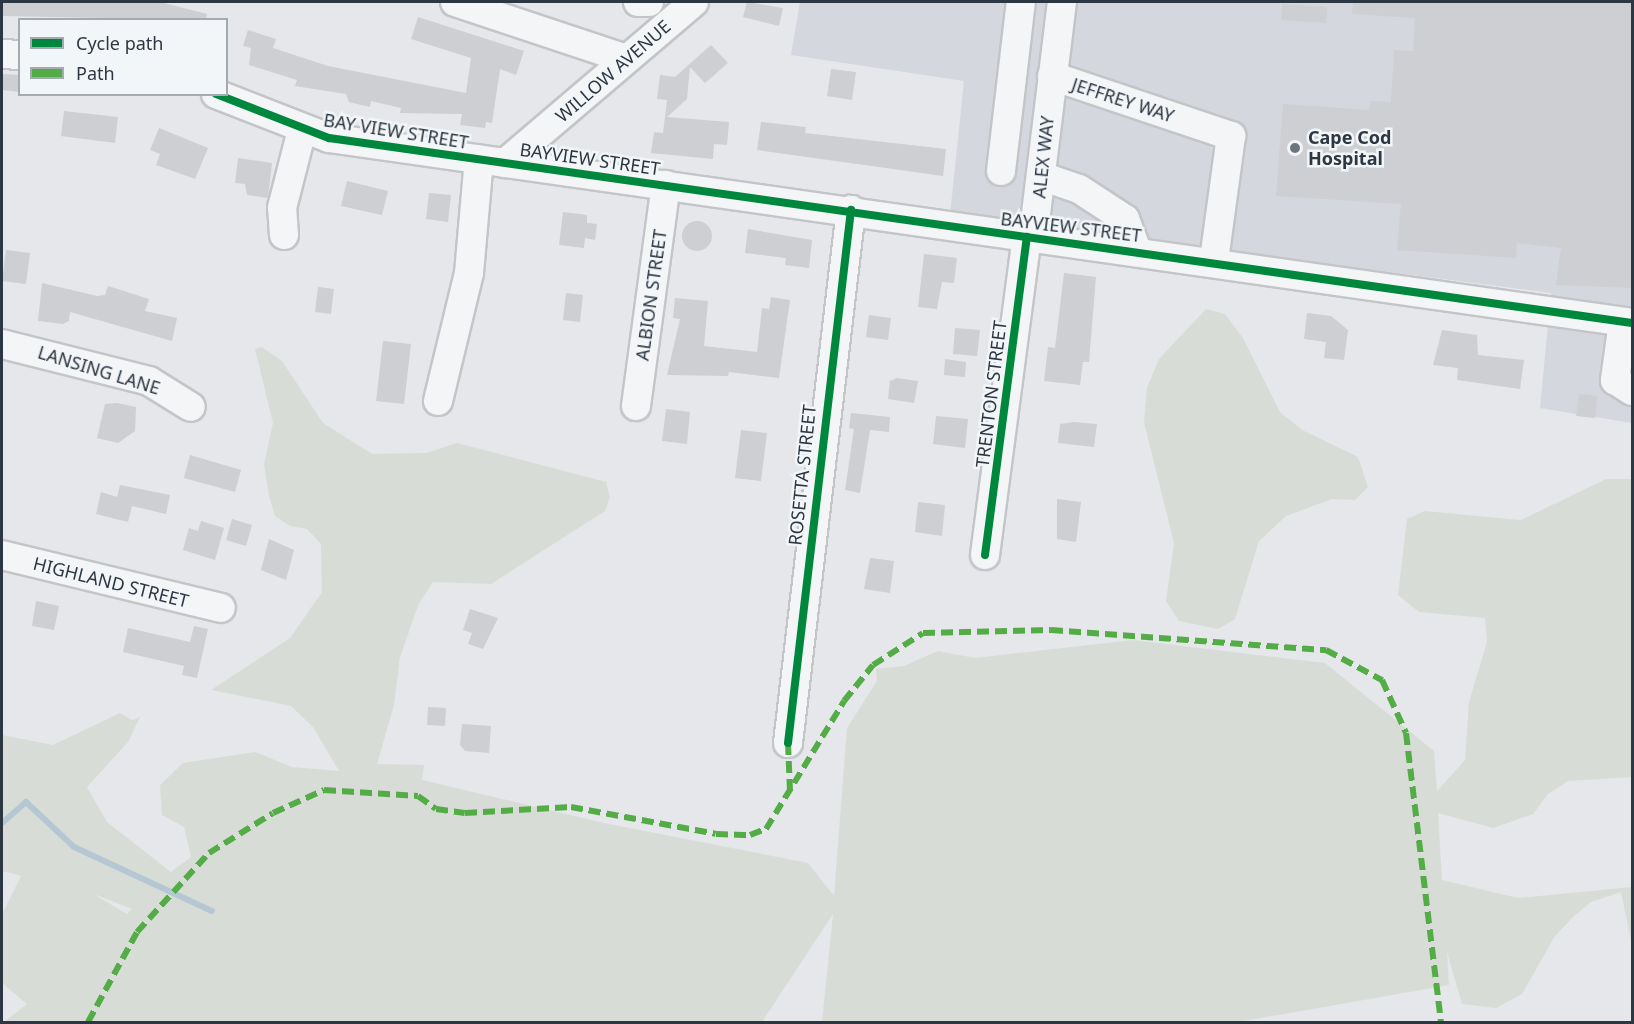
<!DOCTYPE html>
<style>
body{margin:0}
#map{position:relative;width:1634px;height:1024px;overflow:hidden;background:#e5e7ea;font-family:"Noto Sans",sans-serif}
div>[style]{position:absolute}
.built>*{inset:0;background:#d4d7dd}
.green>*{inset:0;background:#d7ddd6}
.stream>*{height:6px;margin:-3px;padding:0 3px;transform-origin:3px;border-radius:3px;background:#b5c7d3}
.building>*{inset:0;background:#cdcfd2}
.round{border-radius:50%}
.roads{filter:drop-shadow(2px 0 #c3c5c8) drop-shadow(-2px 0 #c3c5c8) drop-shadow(0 2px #c3c5c8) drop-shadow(0 -2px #c3c5c8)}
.minor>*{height:28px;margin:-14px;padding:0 14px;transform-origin:14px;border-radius:14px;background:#f4f5f6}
.quiet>*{height:6px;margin-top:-3px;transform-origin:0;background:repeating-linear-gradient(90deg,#54ac47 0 12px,transparent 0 18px)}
.cycleway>*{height:8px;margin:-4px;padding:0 4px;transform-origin:4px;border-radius:4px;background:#00873e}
.dots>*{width:16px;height:16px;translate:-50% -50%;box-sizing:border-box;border:3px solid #f3f6f8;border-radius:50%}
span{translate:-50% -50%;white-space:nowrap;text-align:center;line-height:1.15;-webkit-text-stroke:5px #f3f6f8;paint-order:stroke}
.street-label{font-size:18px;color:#2c3743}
.poi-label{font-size:18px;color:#2c3743;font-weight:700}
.left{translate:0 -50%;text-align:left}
.frame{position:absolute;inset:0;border:3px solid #2c3743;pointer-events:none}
.legend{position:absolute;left:18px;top:18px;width:210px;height:78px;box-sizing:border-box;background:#f3f6f8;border:2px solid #a3aab0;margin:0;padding:8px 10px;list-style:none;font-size:18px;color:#2c3743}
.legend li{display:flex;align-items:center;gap:12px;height:30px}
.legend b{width:30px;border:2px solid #a3aab0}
</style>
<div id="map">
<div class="built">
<i style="clip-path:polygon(800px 2px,1632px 2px,1632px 423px,1540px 408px,1551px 293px,950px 215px,964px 81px,791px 55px)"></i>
</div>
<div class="green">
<i style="clip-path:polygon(1206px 309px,1225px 314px,1243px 338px,1280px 412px,1302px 430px,1358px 457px,1368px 487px,1355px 500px,1332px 499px,1286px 516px,1259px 541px,1235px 619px,1218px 629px,1179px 621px,1166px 601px,1174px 543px,1144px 422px,1147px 388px,1159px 359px)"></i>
<i style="clip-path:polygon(evenodd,262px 347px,282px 361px,323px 423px,372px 454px,426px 453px,457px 443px,606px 482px,610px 497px,605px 511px,491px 584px,433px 582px,419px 603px,400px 657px,394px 705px,377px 764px,424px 765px,422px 780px,604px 823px,808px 863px,834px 896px,847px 728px,877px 681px,876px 669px,904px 666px,938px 651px,975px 658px,1133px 640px,1325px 663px,1434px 751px,1437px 791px,1465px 760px,1469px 702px,1487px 642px,1485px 618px,1419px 612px,1398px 595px,1407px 519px,1425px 511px,1521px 520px,1606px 479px,1632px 479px,1632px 777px,1568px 781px,1548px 794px,1533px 814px,1493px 828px,1438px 813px,1442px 880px,1518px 898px,1632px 887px,1632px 945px,1621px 892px,1591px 902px,1573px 917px,1555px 936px,1522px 994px,1496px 1008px,1462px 1004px,1447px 952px,1449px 985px,1238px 1022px,822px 1022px,833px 914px,762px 1022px,4px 1022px,27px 1004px,2px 983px,2px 914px,21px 876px,2px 871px,2px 735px,53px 745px,120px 713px,132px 720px,140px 717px,128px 742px,87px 787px,107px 822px,171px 872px,191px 857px,184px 827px,162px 815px,160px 785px,183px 763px,255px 752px,292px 767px,339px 771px,313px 727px,291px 706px,211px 690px,290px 638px,322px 592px,321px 544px,307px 529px,290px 526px,275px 516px,269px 496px,264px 464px,273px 423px,255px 349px,262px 347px,95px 895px,99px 896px,132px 909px,127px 914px,95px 895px)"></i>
</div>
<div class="stream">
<i style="left:2px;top:823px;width:32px;rotate:-41deg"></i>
<i style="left:26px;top:802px;width:66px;rotate:43.2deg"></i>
<i style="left:74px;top:847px;width:152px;rotate:24.9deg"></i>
</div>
<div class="building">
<i style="clip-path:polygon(2px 2px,160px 2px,207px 14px,206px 20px,2px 16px)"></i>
<i style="clip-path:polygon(747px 2px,783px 8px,779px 26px,743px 17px)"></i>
<i style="clip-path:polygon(1353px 2px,1632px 2px,1632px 288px,1556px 285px,1561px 248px,1517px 243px,1516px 258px,1397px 250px,1401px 204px,1276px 196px,1283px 104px,1369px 110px,1370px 101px,1391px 102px,1394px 50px,1413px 51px,1415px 18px,1352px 14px)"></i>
<i style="clip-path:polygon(1282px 4px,1327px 7px,1326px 23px,1281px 20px)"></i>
<i style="clip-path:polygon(418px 17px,524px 51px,516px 75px,500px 69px,492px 123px,486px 122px,485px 128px,460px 125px,462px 114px,400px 113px,401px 108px,371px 101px,370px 107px,349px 102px,346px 94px,295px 86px,297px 80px,249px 65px,251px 48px,243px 46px,248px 30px,276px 39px,273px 48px,328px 66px,466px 93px,471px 58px,411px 39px)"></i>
<i style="clip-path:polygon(711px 45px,728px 63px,705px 83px,690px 67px,687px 99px,667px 117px,729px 122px,727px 145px,714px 144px,713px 159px,651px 153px,654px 132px,663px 133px,665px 117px,667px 100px,657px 99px,660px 75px,675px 77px)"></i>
<i style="clip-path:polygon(831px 69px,856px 72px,852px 100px,827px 96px)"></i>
<i style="clip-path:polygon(2px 74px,20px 75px,20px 92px,2px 90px)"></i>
<i style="clip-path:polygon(64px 111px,118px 117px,115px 143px,61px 136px)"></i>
<i style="clip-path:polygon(761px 122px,806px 127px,805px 133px,946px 149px,943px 176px,757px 150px)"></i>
<i style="clip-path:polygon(159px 128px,208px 148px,195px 179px,156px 165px,160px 154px,150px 150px)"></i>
<i style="clip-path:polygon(238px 158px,272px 163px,268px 198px,247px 195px,245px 184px,235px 183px)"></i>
<i style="clip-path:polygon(347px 181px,388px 191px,382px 215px,341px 206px)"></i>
<i style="clip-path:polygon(429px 193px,451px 195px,448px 222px,426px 219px)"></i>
<i style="clip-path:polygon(563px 212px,587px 215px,587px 223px,597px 224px,595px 240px,585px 238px,584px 248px,559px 245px)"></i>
<i class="round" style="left:682px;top:221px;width:30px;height:30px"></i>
<i style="clip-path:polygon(748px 229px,812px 240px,809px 268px,785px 265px,786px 258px,745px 253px)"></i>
<i style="clip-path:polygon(6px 250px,30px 253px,26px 284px,2px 281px)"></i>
<i style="clip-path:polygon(924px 254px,957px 258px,954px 283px,942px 282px,937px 309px,918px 307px)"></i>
<i style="clip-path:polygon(1064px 273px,1096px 277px,1089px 362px,1083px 362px,1080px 385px,1044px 381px,1048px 347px,1055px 348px)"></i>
<i style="clip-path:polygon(42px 283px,97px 296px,105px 295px,108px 286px,149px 299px,145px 311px,177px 318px,172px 341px,70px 312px,69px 321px,63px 324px,38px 321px)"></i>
<i style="clip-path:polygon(318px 287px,334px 289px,331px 314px,315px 312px)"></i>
<i style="clip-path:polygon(566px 293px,583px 295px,580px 322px,563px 320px)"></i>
<i style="clip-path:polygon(771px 297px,790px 300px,779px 378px,729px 372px,728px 376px,667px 375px,680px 319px,673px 318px,675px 298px,708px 301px,704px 346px,757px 352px,762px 308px,769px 309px)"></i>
<i style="clip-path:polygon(1307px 313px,1331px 316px,1348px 330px,1344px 360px,1324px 358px,1326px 342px,1304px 339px)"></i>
<i style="clip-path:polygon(869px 315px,891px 318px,888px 340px,866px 337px)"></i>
<i style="clip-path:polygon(955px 328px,980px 330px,977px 356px,953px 354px)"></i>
<i style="clip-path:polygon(1442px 330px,1477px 335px,1478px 355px,1524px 360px,1520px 389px,1457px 380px,1458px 368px,1433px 365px)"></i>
<i style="clip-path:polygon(383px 341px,411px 344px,404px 404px,376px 401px)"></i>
<i style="clip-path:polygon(945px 359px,966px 362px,965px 377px,944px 375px)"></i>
<i style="clip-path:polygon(897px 378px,918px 381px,914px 403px,888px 399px,890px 381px)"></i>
<i style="clip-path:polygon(1579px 394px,1597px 396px,1595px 418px,1576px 416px)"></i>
<i style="clip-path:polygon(117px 403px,136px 407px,135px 431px,118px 443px,97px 438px,105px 404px)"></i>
<i style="clip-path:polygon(666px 409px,690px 412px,687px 444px,662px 441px)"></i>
<i style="clip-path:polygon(851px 413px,890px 417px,889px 432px,870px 430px,860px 493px,845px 490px,854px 429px,849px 428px)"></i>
<i style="clip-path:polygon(936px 416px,968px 419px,965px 448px,933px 444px)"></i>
<i style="clip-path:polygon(1074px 422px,1097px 424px,1094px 447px,1058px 443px,1060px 424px)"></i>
<i style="clip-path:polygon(741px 430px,767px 433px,761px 481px,735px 478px)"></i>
<i style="clip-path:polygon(190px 455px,241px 470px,235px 492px,184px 478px)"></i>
<i style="clip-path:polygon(120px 485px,170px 495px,166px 514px,132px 506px,128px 522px,96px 514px,101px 492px,117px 497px)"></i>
<i style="clip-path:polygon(1057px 499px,1081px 502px,1076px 542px,1057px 539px)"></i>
<i style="clip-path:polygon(918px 502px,945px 505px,942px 536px,915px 532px)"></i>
<i style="clip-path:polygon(232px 519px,252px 525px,246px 546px,226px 540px)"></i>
<i style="clip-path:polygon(201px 521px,224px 528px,215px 560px,183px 550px,189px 528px,198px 531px)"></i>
<i style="clip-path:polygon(269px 539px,294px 550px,286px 580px,261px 570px)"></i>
<i style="clip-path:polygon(870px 558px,894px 561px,890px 593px,864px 589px)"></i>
<i style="clip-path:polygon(36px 601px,59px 606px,54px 630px,32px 626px)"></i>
<i style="clip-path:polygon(470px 609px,498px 618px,483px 649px,468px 644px,472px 633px,463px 630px)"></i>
<i style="clip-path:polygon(194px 626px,208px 629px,197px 678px,182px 675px,184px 666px,123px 652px,128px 628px,190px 642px)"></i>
<i style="clip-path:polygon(428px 707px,446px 708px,445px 726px,427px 725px)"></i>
<i style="clip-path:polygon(462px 724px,491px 726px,489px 753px,465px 751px,460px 745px)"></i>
</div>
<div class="roads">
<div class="minor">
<i style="left:455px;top:2px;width:180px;rotate:18.4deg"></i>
<i style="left:638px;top:2px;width:11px"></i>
<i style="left:2px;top:54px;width:18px;rotate:3deg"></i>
<i style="left:1052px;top:76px;width:189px;rotate:18.5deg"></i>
<i style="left:1231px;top:136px;width:125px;rotate:97.8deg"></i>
<i style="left:216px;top:94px;width:121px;rotate:21.3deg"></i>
<i style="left:329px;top:138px;width:1316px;rotate:8.08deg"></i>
<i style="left:505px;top:163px;width:248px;rotate:-40.4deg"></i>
<i style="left:1001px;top:171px;width:170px;rotate:-83.3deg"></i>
<i style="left:1041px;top:176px;width:40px;rotate:18.9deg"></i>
<i style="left:1079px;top:189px;width:55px;rotate:33.1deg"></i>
<i style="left:1125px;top:219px;width:34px;rotate:69deg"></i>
<i style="left:284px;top:235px;width:27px;rotate:-94deg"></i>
<i style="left:282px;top:208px;width:81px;rotate:-75.6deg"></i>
<i style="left:1033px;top:238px;width:238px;rotate:-83deg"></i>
<i style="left:1623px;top:322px;width:59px;rotate:97.9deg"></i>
<i style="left:1615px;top:380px;width:20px;rotate:33deg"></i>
<i style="left:2px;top:344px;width:152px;rotate:14.1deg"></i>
<i style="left:149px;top:381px;width:49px;rotate:31.8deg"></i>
<i style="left:438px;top:401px;width:132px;rotate:-76.4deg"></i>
<i style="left:469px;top:273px;width:114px;rotate:-85deg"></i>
<i style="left:636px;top:406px;width:223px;rotate:-82.3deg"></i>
<i style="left:2px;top:555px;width:225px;rotate:13.6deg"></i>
<i style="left:985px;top:555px;width:321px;rotate:-82.5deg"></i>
<i style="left:788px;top:743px;width:537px;rotate:-83.26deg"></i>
</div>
</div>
<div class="quiet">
<i style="left:788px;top:743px;width:48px;rotate:87.6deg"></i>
<i style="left:88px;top:1022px;width:102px;rotate:-61.4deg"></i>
<i style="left:137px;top:932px;width:107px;rotate:-47.7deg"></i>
<i style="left:209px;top:853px;width:75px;rotate:-32deg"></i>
<i style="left:273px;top:813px;width:56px;rotate:-24.3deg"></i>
<i style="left:324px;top:790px;width:94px;rotate:3.7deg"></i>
<i style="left:418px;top:796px;width:22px;rotate:36deg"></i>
<i style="left:436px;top:809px;width:29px;rotate:8deg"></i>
<i style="left:465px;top:813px;width:106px;rotate:-3.2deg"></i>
<i style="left:571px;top:807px;width:147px;rotate:10.5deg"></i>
<i style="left:716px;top:834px;width:34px;rotate:2deg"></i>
<i style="left:750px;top:835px;width:17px;rotate:-21deg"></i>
<i style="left:766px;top:829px;width:150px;rotate:-58.6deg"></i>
<i style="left:844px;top:701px;width:46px;rotate:-51.1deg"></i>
<i style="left:873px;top:665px;width:59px;rotate:-32.6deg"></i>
<i style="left:923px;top:633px;width:128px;rotate:-1.3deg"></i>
<i style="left:1051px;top:630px;width:276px;rotate:4.2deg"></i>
<i style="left:1326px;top:650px;width:64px;rotate:28.2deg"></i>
<i style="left:1382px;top:680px;width:58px;rotate:65.6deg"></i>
<i style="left:1406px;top:733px;width:291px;rotate:83.1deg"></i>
</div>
<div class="cycleway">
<i style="left:216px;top:94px;width:121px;rotate:21.3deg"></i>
<i style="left:329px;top:138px;width:1316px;rotate:8.08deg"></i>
<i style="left:985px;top:555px;width:321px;rotate:-82.5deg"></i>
<i style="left:788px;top:743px;width:537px;rotate:-83.26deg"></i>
</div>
<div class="dots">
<i style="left:1295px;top:148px;background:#6d757d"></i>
</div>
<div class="street-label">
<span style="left:613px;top:71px;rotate:-41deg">WILLOW AVENUE</span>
<span style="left:1123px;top:100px;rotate:18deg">JEFFREY WAY</span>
<span style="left:396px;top:131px;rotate:9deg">BAY VIEW STREET</span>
<span style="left:1043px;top:157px;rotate:-84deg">ALEX WAY</span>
<span style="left:590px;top:159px;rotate:8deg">BAYVIEW STREET</span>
<span style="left:1071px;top:227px;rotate:7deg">BAYVIEW STREET</span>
<span style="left:651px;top:295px;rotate:-82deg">ALBION STREET</span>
<span style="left:99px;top:370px;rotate:17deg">LANSING LANE</span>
<span style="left:991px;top:394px;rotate:-83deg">TRENTON STREET</span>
<span style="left:802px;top:475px;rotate:-84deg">ROSETTA STREET</span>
<span style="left:111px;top:582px;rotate:14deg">HIGHLAND STREET</span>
</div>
<div class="poi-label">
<span class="left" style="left:1308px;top:148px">Cape Cod<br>Hospital</span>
</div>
<div class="frame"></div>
<ul class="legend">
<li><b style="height:8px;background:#00873e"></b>Cycle path</li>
<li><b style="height:8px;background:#54ac47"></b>Path</li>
</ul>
</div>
